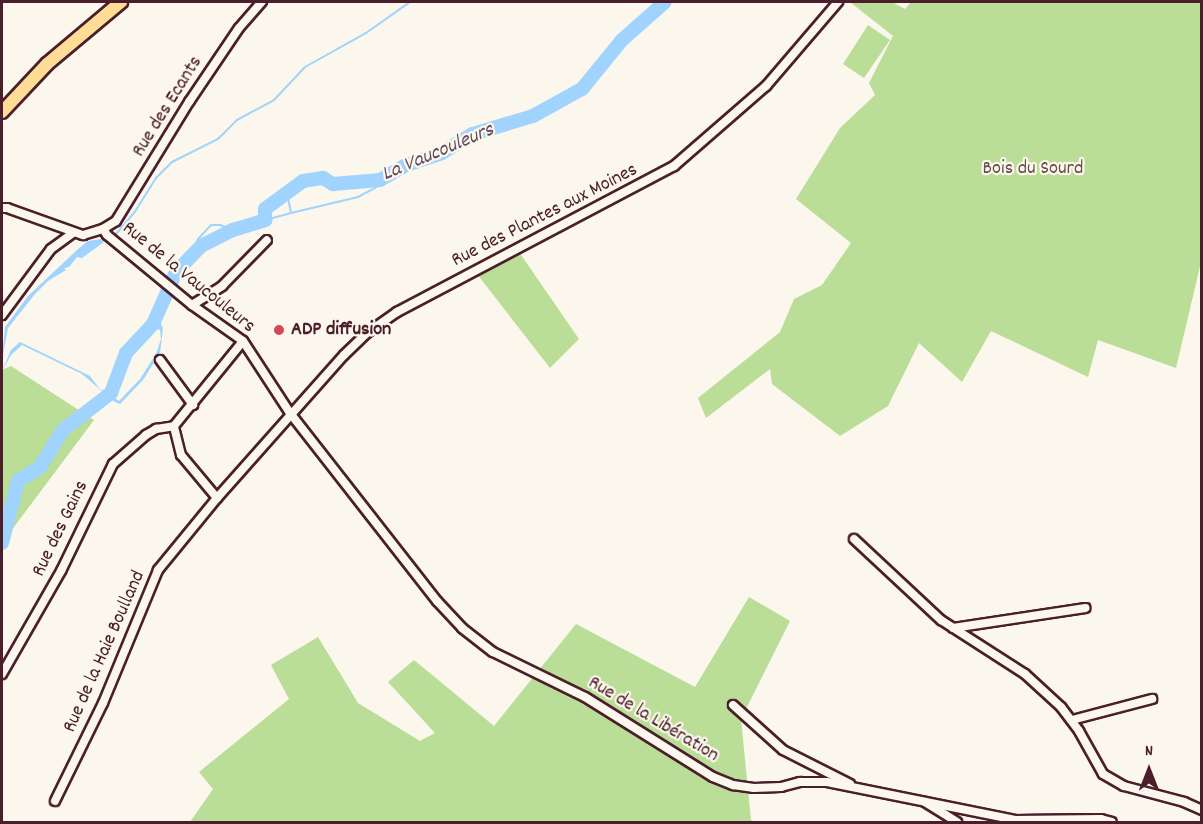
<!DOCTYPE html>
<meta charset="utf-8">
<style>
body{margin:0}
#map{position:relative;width:1203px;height:824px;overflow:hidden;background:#fbf7ec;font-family:Dekko,sans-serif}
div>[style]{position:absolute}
.green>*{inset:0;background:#badd97}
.water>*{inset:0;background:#a0d3fe}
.stream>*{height:2px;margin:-1px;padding:0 1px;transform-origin:1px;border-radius:1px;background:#a0d3fe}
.river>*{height:14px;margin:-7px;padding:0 7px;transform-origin:7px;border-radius:7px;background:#a0d3fe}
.roads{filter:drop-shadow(2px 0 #4a1f2b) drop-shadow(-2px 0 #4a1f2b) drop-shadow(0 2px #4a1f2b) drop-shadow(0 -2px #4a1f2b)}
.street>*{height:8px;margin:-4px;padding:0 4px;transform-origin:4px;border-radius:4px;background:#fbf7ec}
.primary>*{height:12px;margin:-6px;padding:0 6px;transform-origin:6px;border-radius:6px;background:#ffdd96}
.dots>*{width:16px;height:16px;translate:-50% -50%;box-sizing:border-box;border:3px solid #fbf7ec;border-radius:50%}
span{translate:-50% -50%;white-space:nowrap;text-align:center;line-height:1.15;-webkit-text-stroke:4.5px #fbf7ec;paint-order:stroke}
.street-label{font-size:20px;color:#4a1f2b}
.park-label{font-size:20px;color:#664e46}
.poi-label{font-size:20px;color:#4a1f2b;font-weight:700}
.left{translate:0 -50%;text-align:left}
.water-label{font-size:21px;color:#604c60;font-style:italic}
.frame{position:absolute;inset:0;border:3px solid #4a1f2b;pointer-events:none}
.north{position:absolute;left:1119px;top:740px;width:60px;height:60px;-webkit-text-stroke:4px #fbf7ec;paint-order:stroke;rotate:0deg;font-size:16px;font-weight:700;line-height:24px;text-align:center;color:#4a1f2b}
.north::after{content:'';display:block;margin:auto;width:21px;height:27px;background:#4a1f2b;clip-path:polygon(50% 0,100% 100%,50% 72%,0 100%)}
</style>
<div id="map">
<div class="green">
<i style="clip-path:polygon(850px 2px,892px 2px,905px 9px,911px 2px,1201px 2px,1201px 262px,1176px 368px,1098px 340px,1088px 377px,991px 331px,962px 382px,919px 343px,888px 406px,840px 436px,772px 384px,770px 369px,706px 418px,698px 398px,780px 332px,794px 299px,822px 285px,851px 243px,796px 199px,840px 128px,875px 95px,869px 83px,893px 36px)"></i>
<i style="clip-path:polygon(868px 25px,890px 40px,864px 78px,843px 64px)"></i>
<i style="clip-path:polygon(519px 252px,579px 339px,550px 368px,477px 274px)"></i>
<i style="clip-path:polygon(11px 366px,94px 420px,2px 543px,2px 370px)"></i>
<i style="clip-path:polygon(749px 597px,790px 621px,741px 719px,751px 820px,755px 822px,190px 822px,213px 789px,199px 772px,289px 699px,271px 665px,318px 637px,358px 703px,420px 741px,435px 733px,388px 682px,414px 660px,494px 726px,576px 624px,695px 687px)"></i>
</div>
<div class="water">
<i style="clip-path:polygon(101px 239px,104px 242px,82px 258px,77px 257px,69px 267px,64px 268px,66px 270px,48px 281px,35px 294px,8px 328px,2px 360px,5px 327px,28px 296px,78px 249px,88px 241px)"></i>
<i style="clip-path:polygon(159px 321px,163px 328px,160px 353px,143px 380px,120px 404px,115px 402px,82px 374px,22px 345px,11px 355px,2px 371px,11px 350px,20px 342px,90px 376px,99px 388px,119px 401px,140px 379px,156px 354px,161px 339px,160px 330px,155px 328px)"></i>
</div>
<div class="stream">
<i style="left:291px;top:213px;width:69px;rotate:-13.4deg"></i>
<i style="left:358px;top:197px;width:19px;rotate:-28deg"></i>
<i style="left:375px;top:188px;width:19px;rotate:-43deg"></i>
<i style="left:265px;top:220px;width:27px;rotate:-15deg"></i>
<i style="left:291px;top:213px;width:20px;rotate:-101deg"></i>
<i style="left:113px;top:235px;width:4px;rotate:-27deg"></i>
<i style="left:117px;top:233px;width:30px;rotate:-50deg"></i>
<i style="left:136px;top:210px;width:38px;rotate:-58deg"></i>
<i style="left:156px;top:178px;width:23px;rotate:-45deg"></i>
<i style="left:172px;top:162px;width:51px;rotate:-26.6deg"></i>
<i style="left:218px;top:139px;width:27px;rotate:-45deg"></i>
<i style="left:237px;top:120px;width:42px;rotate:-28.4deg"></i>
<i style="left:274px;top:100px;width:45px;rotate:-46.8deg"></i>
<i style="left:305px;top:67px;width:70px;rotate:-29.1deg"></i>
<i style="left:366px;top:33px;width:54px;rotate:-35.2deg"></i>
<i style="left:196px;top:251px;width:12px;rotate:-81deg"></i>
<i style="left:198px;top:239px;width:19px;rotate:-47deg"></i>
<i style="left:211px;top:225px;width:9px"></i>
<i style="left:220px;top:225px;width:14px;rotate:21deg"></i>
<i style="left:154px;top:321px;width:7px;rotate:45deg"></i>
</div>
<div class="river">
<i style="left:2px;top:543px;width:64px;rotate:-75.5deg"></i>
<i style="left:18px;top:481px;width:26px;rotate:-32deg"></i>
<i style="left:40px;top:467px;width:44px;rotate:-58.1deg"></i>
<i style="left:63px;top:430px;width:61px;rotate:-37.6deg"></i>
<i style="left:111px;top:393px;width:43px;rotate:-69.4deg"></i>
<i style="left:126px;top:353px;width:40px;rotate:-47deg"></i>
<i style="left:153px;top:324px;width:57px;rotate:-66.1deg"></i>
<i style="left:176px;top:272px;width:36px;rotate:-46deg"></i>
<i style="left:201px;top:246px;width:36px;rotate:-27deg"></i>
<i style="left:233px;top:230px;width:34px;rotate:-17deg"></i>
<i style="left:265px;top:220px;width:11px;rotate:-90deg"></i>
<i style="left:265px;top:209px;width:47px;rotate:-36.4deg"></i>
<i style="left:303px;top:181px;width:20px;rotate:-9deg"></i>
<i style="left:323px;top:178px;width:12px;rotate:31deg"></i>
<i style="left:333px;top:184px;width:47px;rotate:-4.9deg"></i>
<i style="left:380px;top:180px;width:28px;rotate:-30deg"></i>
<i style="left:404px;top:166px;width:40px;rotate:-18.9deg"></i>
<i style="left:442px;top:153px;width:36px;rotate:-32deg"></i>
<i style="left:473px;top:134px;width:63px;rotate:-16.7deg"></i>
<i style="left:533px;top:116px;width:56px;rotate:-28.9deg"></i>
<i style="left:582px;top:89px;width:63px;rotate:-50.8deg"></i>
<i style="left:622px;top:40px;width:57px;rotate:-41.5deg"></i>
</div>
<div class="roads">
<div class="street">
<i style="left:2px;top:208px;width:5px"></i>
<i style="left:7px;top:208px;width:81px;rotate:19.6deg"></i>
<i style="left:83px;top:235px;width:21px;rotate:-17deg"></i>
<i style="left:103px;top:229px;width:7px;rotate:56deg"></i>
<i style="left:107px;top:235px;width:110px;rotate:39.5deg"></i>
<i style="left:192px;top:305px;width:62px;rotate:35.2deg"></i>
<i style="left:243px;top:341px;width:86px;rotate:56.9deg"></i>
<i style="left:290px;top:413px;width:239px;rotate:52deg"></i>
<i style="left:437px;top:601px;width:37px;rotate:47deg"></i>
<i style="left:462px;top:628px;width:39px;rotate:38deg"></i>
<i style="left:493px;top:652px;width:102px;rotate:26.1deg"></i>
<i style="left:585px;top:697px;width:151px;rotate:32deg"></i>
<i style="left:713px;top:777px;width:22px;rotate:22deg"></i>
<i style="left:733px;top:785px;width:21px;rotate:8deg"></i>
<i style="left:754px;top:788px;width:27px;rotate:-2deg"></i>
<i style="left:781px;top:787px;width:20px;rotate:-15deg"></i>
<i style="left:800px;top:782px;width:27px"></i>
<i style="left:827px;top:782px;width:192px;rotate:11.4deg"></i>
<i style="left:1015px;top:820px;width:86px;rotate:-0.7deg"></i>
<i style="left:1101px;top:819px;width:11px;rotate:15deg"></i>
<i style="left:103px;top:229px;width:15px;rotate:-32deg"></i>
<i style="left:116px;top:221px;width:140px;rotate:-58.5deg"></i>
<i style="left:189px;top:102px;width:89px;rotate:-56deg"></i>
<i style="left:239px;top:28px;width:35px;rotate:-49deg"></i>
<i style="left:192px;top:305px;width:36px;rotate:-32deg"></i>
<i style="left:222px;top:286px;width:64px;rotate:-45.6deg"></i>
<i style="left:2px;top:315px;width:82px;rotate:-53.4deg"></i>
<i style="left:51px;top:249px;width:27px;rotate:-36deg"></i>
<i style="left:160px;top:360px;width:56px;rotate:53.7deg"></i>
<i style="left:217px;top:498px;width:56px;rotate:-129.9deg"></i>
<i style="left:181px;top:455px;width:30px;rotate:-104deg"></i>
<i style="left:174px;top:426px;width:109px;rotate:-50.9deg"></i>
<i style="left:854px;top:539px;width:119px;rotate:43deg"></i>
<i style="left:941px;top:620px;width:100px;rotate:32.7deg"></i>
<i style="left:1025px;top:674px;width:49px;rotate:42.5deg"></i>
<i style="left:1061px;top:707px;width:30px;rotate:53deg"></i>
<i style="left:1079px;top:731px;width:49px;rotate:60.8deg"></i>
<i style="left:1103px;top:774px;width:24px;rotate:30deg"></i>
<i style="left:1124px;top:786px;width:62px;rotate:14.9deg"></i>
<i style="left:1184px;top:802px;width:20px;rotate:24deg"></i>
<i style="left:953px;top:628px;width:134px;rotate:-8.6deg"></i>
<i style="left:2px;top:674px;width:119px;rotate:-60.2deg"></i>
<i style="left:61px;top:571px;width:119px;rotate:-64.1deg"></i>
<i style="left:113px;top:464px;width:44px;rotate:-41.3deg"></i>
<i style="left:146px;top:435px;width:12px;rotate:-31deg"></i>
<i style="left:156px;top:429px;width:18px;rotate:-9deg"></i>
<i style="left:733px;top:705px;width:67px;rotate:42deg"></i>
<i style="left:783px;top:750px;width:75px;rotate:26.9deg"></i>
<i style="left:1072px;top:720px;width:83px;rotate:-14.7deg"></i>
<i style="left:55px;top:801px;width:109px;rotate:-63.9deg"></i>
<i style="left:103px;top:703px;width:144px;rotate:-67.5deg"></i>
<i style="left:158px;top:570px;width:93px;rotate:-50.7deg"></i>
<i style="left:217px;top:498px;width:191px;rotate:-48.4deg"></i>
<i style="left:344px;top:355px;width:32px;rotate:-44deg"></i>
<i style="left:367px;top:333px;width:37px;rotate:-35deg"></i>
<i style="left:397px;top:312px;width:313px;rotate:-27.8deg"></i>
<i style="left:674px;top:166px;width:122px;rotate:-41deg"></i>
<i style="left:766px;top:86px;width:111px;rotate:-49.4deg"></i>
<i style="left:925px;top:802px;width:38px;rotate:32deg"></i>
</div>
<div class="primary">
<i style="left:2px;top:112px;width:66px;rotate:-46.8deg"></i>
<i style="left:47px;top:64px;width:97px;rotate:-40deg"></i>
</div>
</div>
<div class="dots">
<i style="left:279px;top:330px;background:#d1495b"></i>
</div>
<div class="street-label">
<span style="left:168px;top:107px;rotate:-58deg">Rue des Ecants</span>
<span style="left:545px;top:216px;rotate:-27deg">Rue des Plantes aux Moines</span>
<span style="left:188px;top:278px;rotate:39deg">Rue de la Vaucouleurs</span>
<span style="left:61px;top:529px;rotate:-64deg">Rue des Gains</span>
<span style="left:105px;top:652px;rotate:-66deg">Rue de la Haie Boulland</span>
<span style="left:653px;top:720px;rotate:31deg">Rue de la Libération</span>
</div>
<div class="park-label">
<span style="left:1033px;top:169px">Bois du Sourd</span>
</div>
<div class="poi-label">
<span class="left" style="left:291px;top:330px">ADP diffusion</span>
</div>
<div class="water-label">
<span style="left:438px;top:153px;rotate:-23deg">La Vaucouleurs</span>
</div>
<div class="frame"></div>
<div class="north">N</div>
</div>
